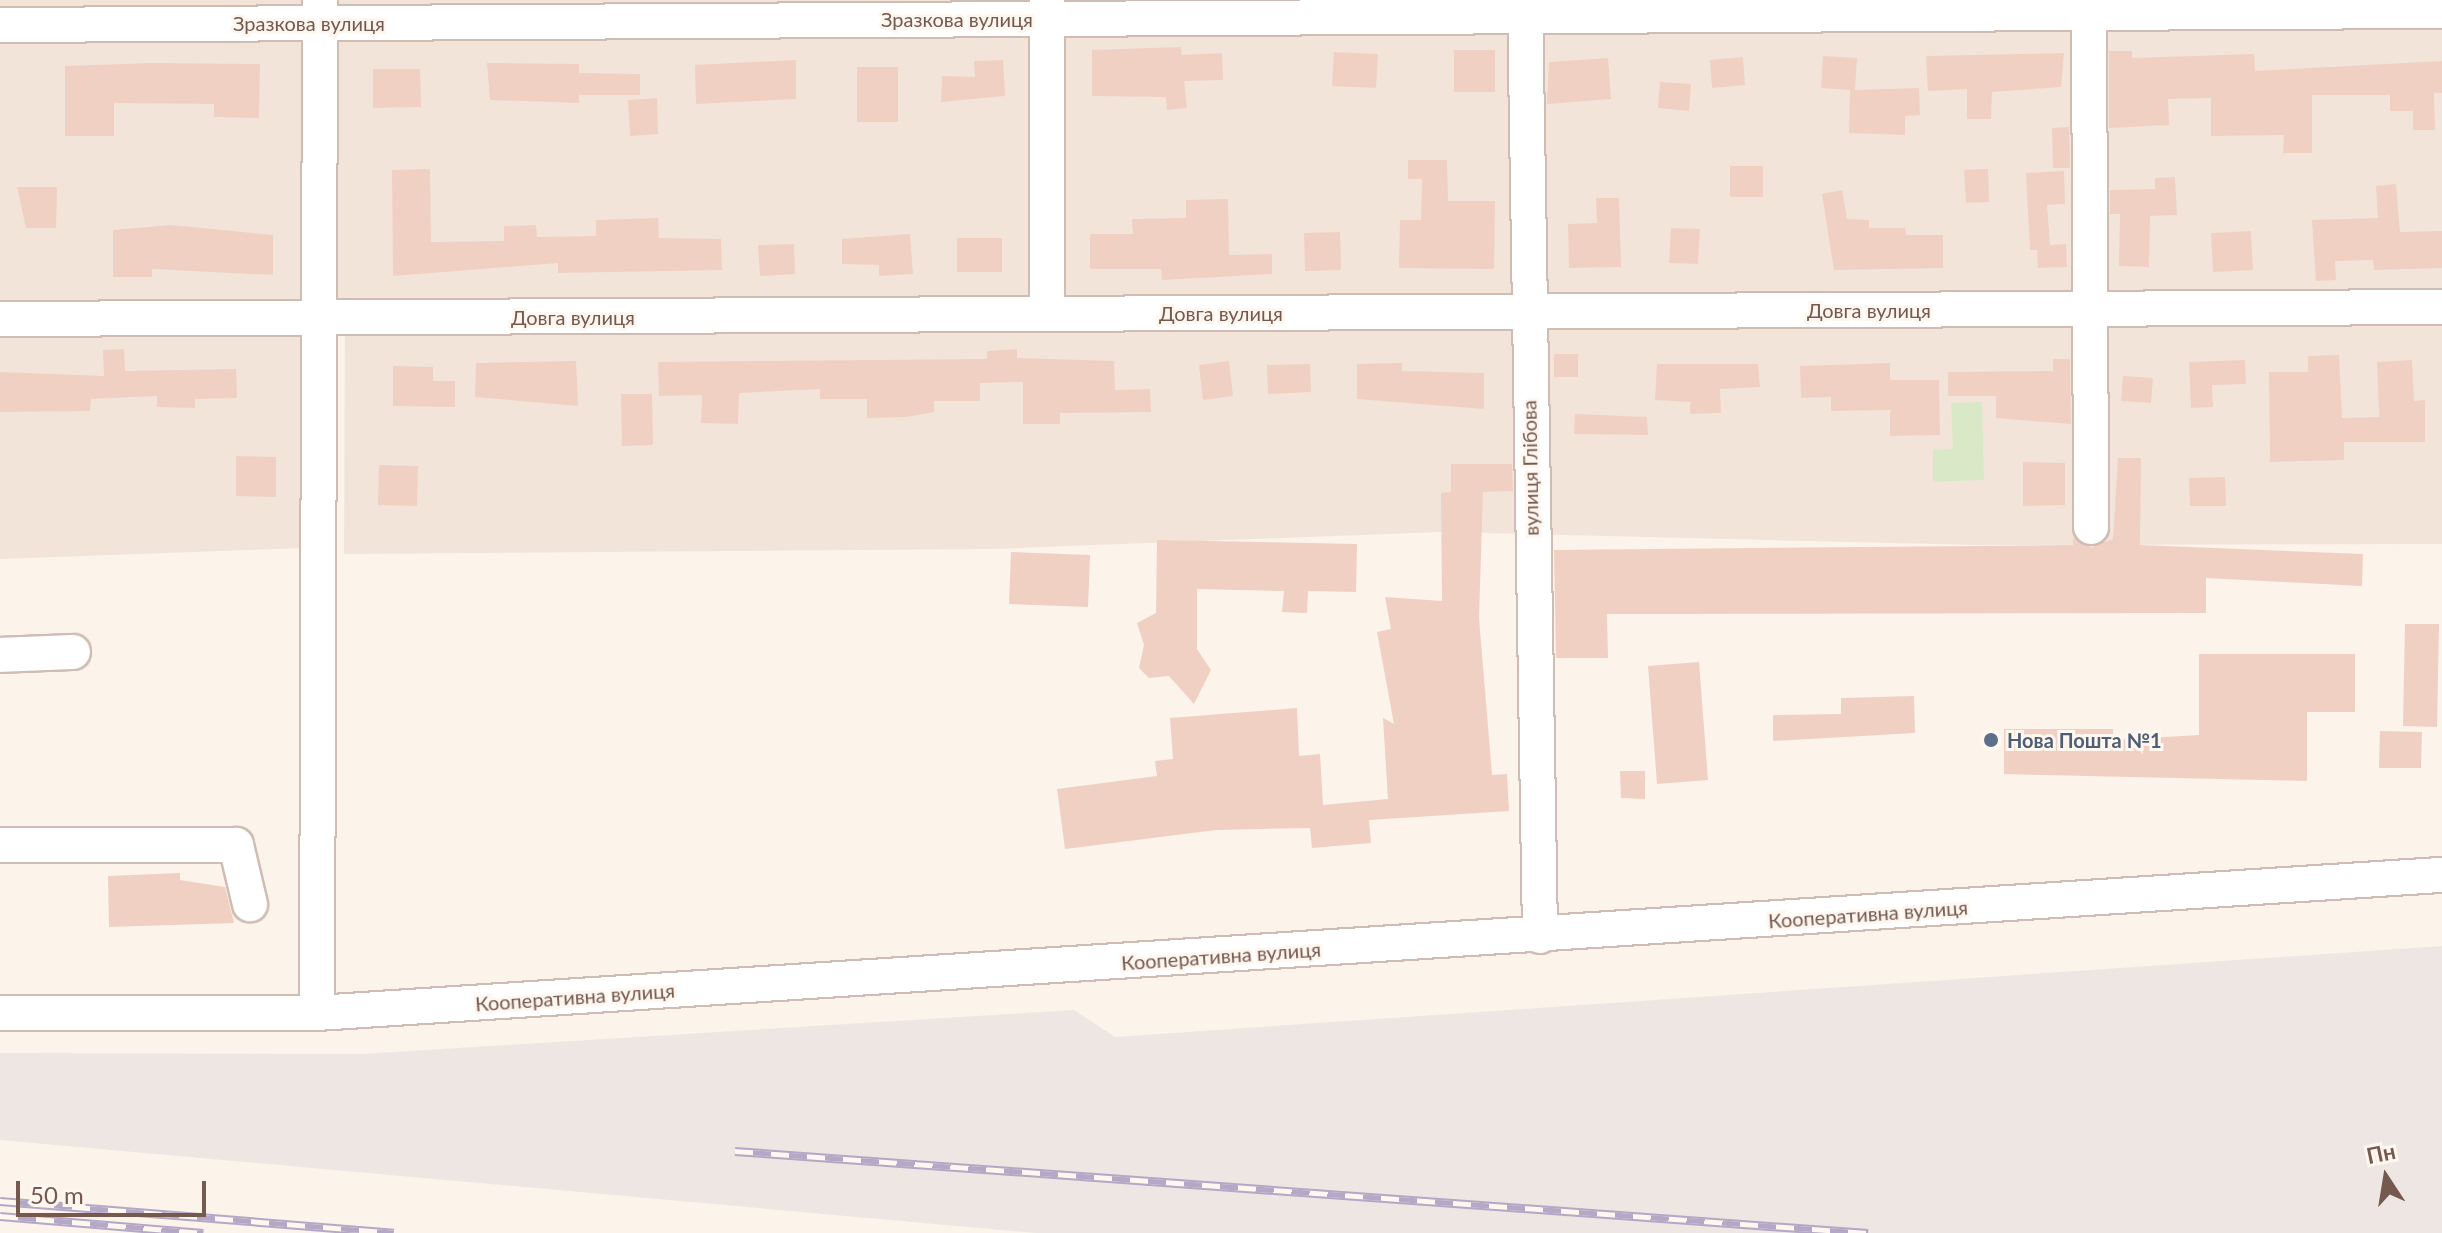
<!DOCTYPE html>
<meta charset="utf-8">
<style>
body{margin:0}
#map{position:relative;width:2442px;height:1233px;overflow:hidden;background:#fcf3ea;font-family:Lato,sans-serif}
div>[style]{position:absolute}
.residential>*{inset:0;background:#f3e4d9}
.industrial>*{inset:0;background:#ede6e2}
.green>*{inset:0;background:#d9e9c8}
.building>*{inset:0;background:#f0d0c3}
.roads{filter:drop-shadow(2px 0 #cfbcb2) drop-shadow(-2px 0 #cfbcb2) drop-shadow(0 2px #cfbcb2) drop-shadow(0 -2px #cfbcb2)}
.minor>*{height:34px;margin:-17px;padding:0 17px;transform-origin:17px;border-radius:17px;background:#fff}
.rail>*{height:9px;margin-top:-4.5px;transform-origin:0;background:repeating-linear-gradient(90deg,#fef7f0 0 18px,#b4a8c6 0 36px);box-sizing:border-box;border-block:2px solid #b4a8c6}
.dots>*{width:22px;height:22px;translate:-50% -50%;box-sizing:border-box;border:4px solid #fef7f0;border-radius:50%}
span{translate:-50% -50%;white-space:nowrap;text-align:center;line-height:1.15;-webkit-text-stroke:6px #fef7f0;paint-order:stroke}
.street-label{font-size:20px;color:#75584e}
.service-label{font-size:20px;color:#4e5e75;font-weight:700}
.left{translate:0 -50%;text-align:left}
.north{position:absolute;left:2346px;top:1137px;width:80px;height:80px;-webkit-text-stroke:6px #fef7f0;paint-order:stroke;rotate:348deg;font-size:22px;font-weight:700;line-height:32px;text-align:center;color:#75584e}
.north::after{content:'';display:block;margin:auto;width:28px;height:36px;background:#75584e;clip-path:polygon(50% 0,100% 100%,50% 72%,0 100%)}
.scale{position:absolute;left:16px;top:1181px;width:190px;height:36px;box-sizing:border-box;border:4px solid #75584e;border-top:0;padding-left:10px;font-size:24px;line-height:28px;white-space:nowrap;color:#75584e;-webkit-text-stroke:6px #fef7f0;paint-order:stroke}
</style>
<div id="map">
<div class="residential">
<i style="clip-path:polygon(0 0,2442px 0,2442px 544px,1979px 545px,1440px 532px,989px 549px,344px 554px,345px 299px,0 304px)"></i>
<i style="clip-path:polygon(307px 334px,306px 548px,0 559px,0 336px)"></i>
</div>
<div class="industrial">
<i style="clip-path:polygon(2442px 946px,2442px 1233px,1036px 1233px,0 1140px,0 1053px,362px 1054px,1074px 1010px,1115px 1037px)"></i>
</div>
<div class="green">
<i style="clip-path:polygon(1982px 402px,1984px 480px,1933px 482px,1933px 450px,1953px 449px,1951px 403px)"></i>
</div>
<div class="building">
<i style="clip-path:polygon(1181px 47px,1182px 55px,1222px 53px,1223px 80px,1184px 81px,1187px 108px,1167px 110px,1166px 97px,1092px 96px,1092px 50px)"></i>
<i style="clip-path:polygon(1454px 50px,1495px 50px,1495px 92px,1454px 92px)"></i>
<i style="clip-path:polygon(2109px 51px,2132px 51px,2132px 58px,2254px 54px,2255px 71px,2442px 61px,2442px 93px,2434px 93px,2435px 130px,2413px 130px,2413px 111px,2390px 111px,2390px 95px,2312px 95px,2312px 153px,2283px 153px,2284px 135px,2211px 136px,2211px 98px,2168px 99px,2169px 125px,2109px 128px)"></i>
<i style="clip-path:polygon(1334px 52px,1378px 54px,1376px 88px,1332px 86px)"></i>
<i style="clip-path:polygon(2064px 53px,2061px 87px,1992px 92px,1991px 119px,1967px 119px,1967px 89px,1928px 91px,1926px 56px)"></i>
<i style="clip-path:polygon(1823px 56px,1857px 58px,1855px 90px,1919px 88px,1920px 115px,1905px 116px,1905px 135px,1849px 133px,1850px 90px,1821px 88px)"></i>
<i style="clip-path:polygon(1743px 57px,1745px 85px,1712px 88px,1710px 60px)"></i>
<i style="clip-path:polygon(1608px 58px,1611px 99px,1547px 104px,1549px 62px)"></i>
<i style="clip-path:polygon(796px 60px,796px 99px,696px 104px,695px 65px)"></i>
<i style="clip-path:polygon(1003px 60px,1005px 96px,941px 102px,942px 76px,975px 77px,974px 61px)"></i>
<i style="clip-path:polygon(151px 63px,260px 64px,259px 118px,214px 117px,214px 104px,114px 103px,114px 136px,65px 136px,65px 66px)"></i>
<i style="clip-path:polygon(487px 63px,579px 64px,579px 73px,640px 74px,640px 95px,579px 95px,579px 103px,490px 100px)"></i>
<i style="clip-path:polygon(857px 67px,898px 67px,898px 122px,857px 122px)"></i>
<i style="clip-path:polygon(373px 69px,420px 69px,421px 107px,373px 108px)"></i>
<i style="clip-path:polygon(1660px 82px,1691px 84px,1689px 111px,1658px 108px)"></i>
<i style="clip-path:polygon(657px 98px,658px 134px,630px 136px,628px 100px)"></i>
<i style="clip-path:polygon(2069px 127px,2070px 168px,2053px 168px,2052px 128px)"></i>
<i style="clip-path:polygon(1408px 160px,1447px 160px,1448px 201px,1495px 201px,1494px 269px,1399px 268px,1400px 220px,1421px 220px,1422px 179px,1408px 179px)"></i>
<i style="clip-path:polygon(1730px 166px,1763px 166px,1763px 197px,1730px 197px)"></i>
<i style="clip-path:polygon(430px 169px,431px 242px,504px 241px,504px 226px,536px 225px,537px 237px,596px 236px,596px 220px,658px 218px,659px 238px,721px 239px,722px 270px,558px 273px,558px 263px,393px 276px,392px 170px)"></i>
<i style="clip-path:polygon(1988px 169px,1989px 202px,1966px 203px,1964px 170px)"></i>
<i style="clip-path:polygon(2064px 171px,2065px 204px,2047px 205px,2050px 245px,2066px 244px,2067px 267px,2038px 268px,2037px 250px,2030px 250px,2026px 173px)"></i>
<i style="clip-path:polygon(2175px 177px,2177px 215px,2150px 216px,2149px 267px,2119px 266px,2120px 214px,2110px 214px,2110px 190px,2155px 189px,2155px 178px)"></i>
<i style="clip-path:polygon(2396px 184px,2400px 232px,2442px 231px,2442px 268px,2374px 270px,2373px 260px,2335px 261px,2336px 280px,2316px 281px,2312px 220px,2378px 218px,2376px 186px)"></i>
<i style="clip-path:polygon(17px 187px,57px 187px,56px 228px,26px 228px)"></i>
<i style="clip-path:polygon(1842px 190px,1847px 219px,1869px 220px,1869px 228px,1905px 228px,1906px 235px,1943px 235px,1943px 268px,1834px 270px,1822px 194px)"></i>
<i style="clip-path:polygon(1596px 198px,1619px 198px,1621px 267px,1569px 268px,1568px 224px,1597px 223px)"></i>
<i style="clip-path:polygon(1228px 199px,1229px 255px,1272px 254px,1272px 274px,1162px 280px,1161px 269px,1090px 269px,1090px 234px,1133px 234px,1132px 219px,1186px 218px,1186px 200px)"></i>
<i style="clip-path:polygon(170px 225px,273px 235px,273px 275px,152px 269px,152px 277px,113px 277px,113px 230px)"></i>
<i style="clip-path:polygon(1671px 228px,1700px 229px,1698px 264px,1669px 263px)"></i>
<i style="clip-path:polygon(2251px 231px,2253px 270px,2213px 272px,2211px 233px)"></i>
<i style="clip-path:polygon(1340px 232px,1341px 270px,1305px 271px,1304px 233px)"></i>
<i style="clip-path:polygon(910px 234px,913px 274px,879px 276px,879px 265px,842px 264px,842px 239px)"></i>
<i style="clip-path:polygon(957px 238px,1002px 238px,1002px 272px,957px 272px)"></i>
<i style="clip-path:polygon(794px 244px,795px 274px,760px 276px,758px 245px)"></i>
<i style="clip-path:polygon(124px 349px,125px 371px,236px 369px,237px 398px,195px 399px,195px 408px,157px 407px,157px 396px,91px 399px,90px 411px,0 412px,0 372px,104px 376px,103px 350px)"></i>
<i style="clip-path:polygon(1017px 349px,1017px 358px,1114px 361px,1115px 390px,1150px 389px,1151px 412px,1060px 413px,1060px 424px,1023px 424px,1023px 382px,980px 383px,980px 401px,934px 401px,934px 412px,906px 417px,867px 418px,867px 399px,820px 399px,820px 389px,739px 393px,738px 424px,701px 423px,702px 395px,659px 396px,658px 362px,987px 359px,987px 351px)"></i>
<i style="clip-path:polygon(1554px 354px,1578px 354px,1578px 377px,1554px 377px)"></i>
<i style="clip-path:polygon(2339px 355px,2342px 418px,2379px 417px,2377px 362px,2412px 360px,2414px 401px,2425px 400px,2425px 442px,2344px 442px,2344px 460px,2270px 462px,2269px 372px,2308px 372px,2308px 356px)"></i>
<i style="clip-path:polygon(2053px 359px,2070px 359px,2071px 424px,1996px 418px,1996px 396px,1948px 396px,1948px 372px,2053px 371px)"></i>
<i style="clip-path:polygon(2245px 360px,2246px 384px,2212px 385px,2213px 407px,2191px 408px,2189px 362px)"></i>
<i style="clip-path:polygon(576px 361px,578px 406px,475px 397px,476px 363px)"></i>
<i style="clip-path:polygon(1229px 361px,1233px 396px,1203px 400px,1199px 365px)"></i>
<i style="clip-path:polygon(1402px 363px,1402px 371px,1484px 373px,1484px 409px,1357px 399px,1357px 364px)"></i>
<i style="clip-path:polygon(1890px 363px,1890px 380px,1939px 380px,1940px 435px,1890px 436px,1890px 410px,1831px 411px,1831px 397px,1801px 398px,1800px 366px)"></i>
<i style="clip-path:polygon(1310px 364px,1311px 392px,1268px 394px,1267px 365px)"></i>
<i style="clip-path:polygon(1657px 364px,1758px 364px,1760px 387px,1720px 389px,1721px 413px,1690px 414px,1690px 402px,1655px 400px)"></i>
<i style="clip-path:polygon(393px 366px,433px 367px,433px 381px,455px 381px,455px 407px,393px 406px)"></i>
<i style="clip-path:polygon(2123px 376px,2153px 378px,2151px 403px,2121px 401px)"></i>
<i style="clip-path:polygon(621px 394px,652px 394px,653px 445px,622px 446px)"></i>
<i style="clip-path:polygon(1575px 414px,1647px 417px,1648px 435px,1574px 434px)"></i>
<i style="clip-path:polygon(236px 456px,276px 457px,276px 497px,236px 496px)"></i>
<i style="clip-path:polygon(2118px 458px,2141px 458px,2140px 545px,2363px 554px,2362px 586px,2206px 578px,2206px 613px,1607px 614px,1608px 658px,1556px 658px,1554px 550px,2073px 545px,2073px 538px,2092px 547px,2113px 539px)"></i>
<i style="clip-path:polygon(2023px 462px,2065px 463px,2065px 505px,2023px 506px)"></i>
<i style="clip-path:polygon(1451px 464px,1512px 464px,1513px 491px,1483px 492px,1479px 618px,1492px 775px,1507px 774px,1509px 811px,1369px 820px,1371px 843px,1312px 848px,1310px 828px,1216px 830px,1065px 849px,1057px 789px,1157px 776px,1155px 761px,1173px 759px,1170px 718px,1297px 708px,1299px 756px,1320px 754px,1323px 805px,1388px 799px,1383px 718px,1394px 724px,1377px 632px,1391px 629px,1385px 597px,1442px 601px,1441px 493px,1451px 492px)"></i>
<i style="clip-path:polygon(379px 465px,418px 466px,417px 506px,378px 505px)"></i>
<i style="clip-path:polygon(2225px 477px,2226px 506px,2190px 506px,2189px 478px)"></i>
<i style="clip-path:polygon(1157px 540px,1357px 544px,1356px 592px,1308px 591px,1307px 613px,1282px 612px,1284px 591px,1197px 589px,1197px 649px,1211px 670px,1194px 704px,1169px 676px,1149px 678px,1139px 668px,1144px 645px,1137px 623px,1156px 613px)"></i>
<i style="clip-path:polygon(1011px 552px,1090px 555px,1088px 607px,1009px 604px)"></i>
<i style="clip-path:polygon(2405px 624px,2439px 624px,2437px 727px,2403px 726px)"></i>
<i style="clip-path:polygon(2199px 654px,2355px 654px,2355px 712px,2307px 712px,2307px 781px,2004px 774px,2004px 729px,2113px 729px,2113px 740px,2199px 735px)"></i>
<i style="clip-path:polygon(1699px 662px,1708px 780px,1657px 784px,1648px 666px)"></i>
<i style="clip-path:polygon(1914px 696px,1915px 733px,1773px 741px,1773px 715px,1841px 714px,1841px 698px)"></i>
<i style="clip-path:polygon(2380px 731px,2422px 732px,2421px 768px,2379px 768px)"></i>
<i style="clip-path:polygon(1620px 771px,1645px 771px,1645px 799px,1621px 798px)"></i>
<i style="clip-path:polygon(180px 873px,180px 880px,225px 887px,234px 923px,109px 927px,108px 876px)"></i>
</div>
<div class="roads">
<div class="minor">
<i style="left:1047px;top:0;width:314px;rotate:90deg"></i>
<i style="left:1525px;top:0;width:936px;rotate:89.08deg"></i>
<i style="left:2089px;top:0;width:527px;rotate:89.78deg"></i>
<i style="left:0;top:25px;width:2442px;rotate:-0.33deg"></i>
<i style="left:0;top:319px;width:2442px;rotate:-0.28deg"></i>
<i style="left:0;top:655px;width:73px;rotate:-2.4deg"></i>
<i style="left:0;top:845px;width:236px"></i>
<i style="left:236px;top:845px;width:61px;rotate:76.7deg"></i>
<i style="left:0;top:1013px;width:317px"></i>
<i style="left:317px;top:1013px;width:2129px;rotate:-3.72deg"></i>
<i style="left:317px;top:1013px;width:1011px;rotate:-89.83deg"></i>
</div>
</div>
<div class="rail">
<i style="left:735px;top:1151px;width:1136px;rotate:4.14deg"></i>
<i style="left:0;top:1201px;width:395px;rotate:4.6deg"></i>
<i style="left:0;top:1216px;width:204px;rotate:4.8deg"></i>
</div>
<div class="dots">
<i style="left:1991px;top:740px;background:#5c6f8a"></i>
</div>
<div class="street-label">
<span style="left:957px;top:19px">Зразкова вулиця</span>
<span style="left:309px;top:23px">Зразкова вулиця</span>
<span style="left:1869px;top:310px">Довга вулиця</span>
<span style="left:1221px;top:313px">Довга вулиця</span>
<span style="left:573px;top:317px">Довга вулиця</span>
<span style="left:1530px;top:468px;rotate:-91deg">вулиця Глібова</span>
<span style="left:1868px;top:914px;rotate:-4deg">Кооперативна вулиця</span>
<span style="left:1221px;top:956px;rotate:-4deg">Кооперативна вулиця</span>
<span style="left:575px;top:997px;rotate:-4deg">Кооперативна вулиця</span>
</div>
<div class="service-label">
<span class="left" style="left:2007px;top:740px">Нова Пошта №1</span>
</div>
<div class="north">Пн</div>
<div class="scale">50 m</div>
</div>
